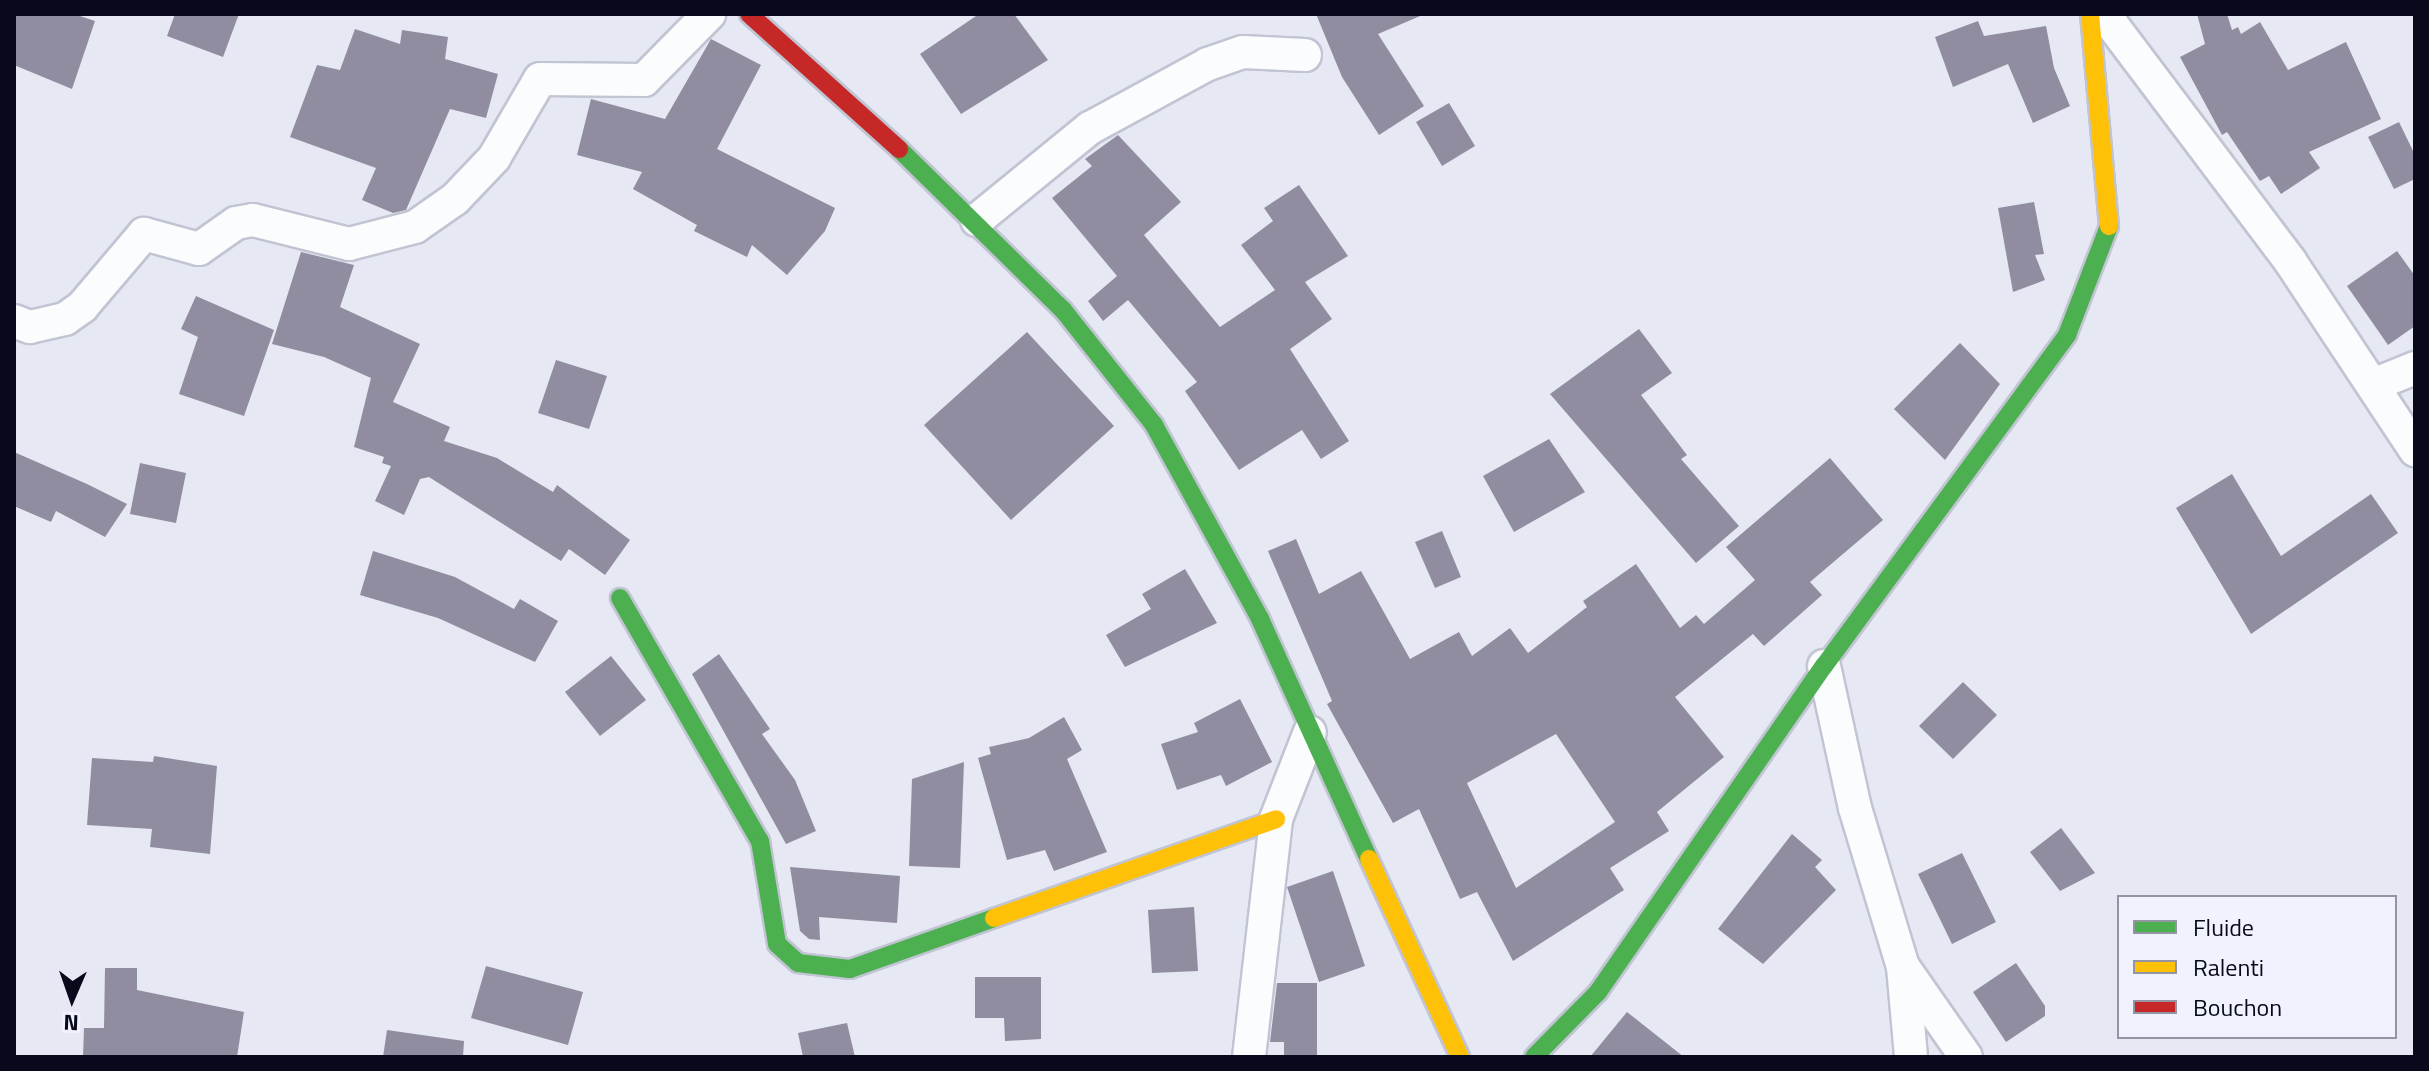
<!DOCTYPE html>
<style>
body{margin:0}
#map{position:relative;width:2429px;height:1071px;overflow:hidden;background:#e6e8f3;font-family:"Titillium Web",sans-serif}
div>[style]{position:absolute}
.building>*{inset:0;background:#918da1}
.roads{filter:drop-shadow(2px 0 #c1c4d2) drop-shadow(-2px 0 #c1c4d2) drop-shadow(0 2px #c1c4d2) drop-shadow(0 -2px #c1c4d2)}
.street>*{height:32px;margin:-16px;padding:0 16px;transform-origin:16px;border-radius:16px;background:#fbfcfd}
.fast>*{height:18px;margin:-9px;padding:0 9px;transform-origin:9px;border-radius:9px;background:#4caf50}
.slow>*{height:18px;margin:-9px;padding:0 9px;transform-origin:9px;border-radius:9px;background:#ffc107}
.jam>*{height:18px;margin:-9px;padding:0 9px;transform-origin:9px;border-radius:9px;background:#c62828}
span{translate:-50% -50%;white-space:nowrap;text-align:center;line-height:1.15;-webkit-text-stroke:8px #f0f2fd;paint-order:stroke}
.frame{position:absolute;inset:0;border:16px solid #080a1b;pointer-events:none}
.legend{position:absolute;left:2117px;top:895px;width:280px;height:144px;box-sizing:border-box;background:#f0f2fd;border:2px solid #9395a3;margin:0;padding:10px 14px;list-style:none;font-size:24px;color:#080a1b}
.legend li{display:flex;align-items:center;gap:16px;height:40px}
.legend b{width:40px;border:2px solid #9395a3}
.north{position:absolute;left:32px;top:959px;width:80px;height:80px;-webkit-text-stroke:6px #f0f2fd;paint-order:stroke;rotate:182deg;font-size:22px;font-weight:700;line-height:32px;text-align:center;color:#080a1b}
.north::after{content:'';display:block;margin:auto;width:28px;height:36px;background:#080a1b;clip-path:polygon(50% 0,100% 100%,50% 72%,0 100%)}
</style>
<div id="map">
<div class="building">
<i style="clip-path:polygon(14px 14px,74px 14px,95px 21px,72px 89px,14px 65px)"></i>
<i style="clip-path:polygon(175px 14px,239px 14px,223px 57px,167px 36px)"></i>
<i style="clip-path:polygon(979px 14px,1014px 14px,1048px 60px,961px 114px,920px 54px)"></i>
<i style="clip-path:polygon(1316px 14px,1425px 14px,1378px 34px,1424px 106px,1379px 135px,1342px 77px)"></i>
<i style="clip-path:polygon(2197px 14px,2227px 14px,2232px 30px,2238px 27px,2241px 34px,2260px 22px,2288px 70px,2346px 42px,2381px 119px,2309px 152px,2320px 168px,2281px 194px,2269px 176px,2260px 181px,2227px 132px,2222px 135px,2180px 57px,2205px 44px)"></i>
<i style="clip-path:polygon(1978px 21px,1984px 36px,2046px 26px,2054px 68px,2070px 106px,2033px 123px,2008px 64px,1953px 87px,1935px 37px)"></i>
<i style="clip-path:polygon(355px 29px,400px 44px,402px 30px,448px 37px,445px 59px,498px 74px,486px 118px,450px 109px,406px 210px,393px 213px,362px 200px,376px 168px,290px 137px,317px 65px,340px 70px)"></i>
<i style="clip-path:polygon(711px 39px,761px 65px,717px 149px,835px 208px,825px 231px,787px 275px,752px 245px,747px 257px,694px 231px,697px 225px,633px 189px,642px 172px,577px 155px,591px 99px,665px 119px)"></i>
<i style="clip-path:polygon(1449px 103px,1475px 146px,1442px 166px,1416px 122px)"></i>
<i style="clip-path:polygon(2399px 122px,2415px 155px,2415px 179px,2394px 189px,2368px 137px)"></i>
<i style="clip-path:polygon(1118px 135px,1181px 202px,1144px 235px,1220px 327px,1275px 290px,1241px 245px,1273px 221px,1264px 208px,1299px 185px,1348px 256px,1305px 282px,1332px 319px,1290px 349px,1349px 441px,1321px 459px,1302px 430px,1239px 470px,1185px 391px,1197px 382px,1128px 300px,1103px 321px,1088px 301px,1117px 276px,1052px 198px,1092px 166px,1085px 159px)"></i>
<i style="clip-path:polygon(2034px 202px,2044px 254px,2035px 255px,2045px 280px,2013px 292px,1998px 208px)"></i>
<i style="clip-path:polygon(2397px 251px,2415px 276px,2415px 326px,2388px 345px,2347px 286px)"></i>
<i style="clip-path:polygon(301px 252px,354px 265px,340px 307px,420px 344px,393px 402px,450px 427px,444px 441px,497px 458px,553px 492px,557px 485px,630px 540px,605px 575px,569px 549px,561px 561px,429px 477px,420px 479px,404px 515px,375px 501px,391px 466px,382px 463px,384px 457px,354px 447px,371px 378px,324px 357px,272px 344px)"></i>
<i style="clip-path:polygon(196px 296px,274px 330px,244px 416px,179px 394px,198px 337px,181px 329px)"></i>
<i style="clip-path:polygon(1639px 329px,1672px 373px,1641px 395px,1687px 455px,1681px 459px,1739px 526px,1696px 563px,1550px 394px)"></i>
<i style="clip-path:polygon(1027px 332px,1114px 426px,1011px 520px,924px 425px)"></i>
<i style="clip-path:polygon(1960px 343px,2000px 384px,1945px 460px,1894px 409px)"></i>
<i style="clip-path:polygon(556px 360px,607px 376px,589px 429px,538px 413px)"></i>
<i style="clip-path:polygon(1549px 439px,1585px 492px,1514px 532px,1483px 476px)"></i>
<i style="clip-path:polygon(14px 452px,87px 484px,127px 504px,105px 537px,56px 511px,51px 522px,14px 506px)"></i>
<i style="clip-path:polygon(evenodd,1830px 458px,1883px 520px,1810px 582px,1822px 595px,1764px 646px,1753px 634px,1675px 697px,1724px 757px,1657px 812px,1669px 831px,1610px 868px,1624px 890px,1513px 961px,1477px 892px,1460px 899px,1419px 809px,1393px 823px,1327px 704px,1332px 701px,1268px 551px,1296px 539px,1319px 594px,1361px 571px,1410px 659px,1459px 632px,1472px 656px,1510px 628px,1528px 653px,1587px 607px,1583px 601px,1636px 564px,1680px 628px,1696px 615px,1704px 624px,1755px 580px,1726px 547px,1830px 458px,1556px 734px,1615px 822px,1516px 888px,1467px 783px,1556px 734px)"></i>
<i style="clip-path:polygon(140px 463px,186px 473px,176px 523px,130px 514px)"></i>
<i style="clip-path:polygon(2232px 474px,2281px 556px,2371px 494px,2398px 533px,2251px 634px,2176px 508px)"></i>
<i style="clip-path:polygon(1442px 531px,1461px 577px,1435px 588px,1415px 542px)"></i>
<i style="clip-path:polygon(373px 551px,455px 577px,514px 609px,520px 599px,558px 621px,535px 662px,438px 618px,360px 595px)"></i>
<i style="clip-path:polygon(1185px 569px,1217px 623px,1125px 667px,1106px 635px,1151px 609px,1142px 594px)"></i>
<i style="clip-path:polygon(719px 654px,770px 729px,762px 734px,795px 780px,816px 831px,786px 844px,692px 674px)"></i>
<i style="clip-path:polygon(611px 656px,646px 700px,600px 736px,565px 692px)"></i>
<i style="clip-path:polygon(1963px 682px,1997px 715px,1953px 759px,1919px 726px)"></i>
<i style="clip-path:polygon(1240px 699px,1272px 762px,1226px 786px,1221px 775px,1177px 790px,1161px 744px,1198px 732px,1194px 723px)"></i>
<i style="clip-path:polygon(1064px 717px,1082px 750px,1067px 759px,1107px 852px,1054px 871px,1045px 850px,1007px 860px,978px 758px,991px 754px,989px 747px,1029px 738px)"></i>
<i style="clip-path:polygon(154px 756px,217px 766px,210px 854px,150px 847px,152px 829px,87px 825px,92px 758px,153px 762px)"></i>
<i style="clip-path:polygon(964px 762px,960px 868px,909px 866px,912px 779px)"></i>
<i style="clip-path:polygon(2061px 828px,2095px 873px,2060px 891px,2030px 852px)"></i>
<i style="clip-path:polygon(1792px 834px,1822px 860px,1815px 867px,1836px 890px,1763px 964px,1718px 929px)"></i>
<i style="clip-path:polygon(1962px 853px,1996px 922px,1952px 944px,1918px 874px)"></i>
<i style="clip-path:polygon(790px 867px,900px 876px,897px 923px,819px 917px,820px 940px,809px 939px,800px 931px)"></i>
<i style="clip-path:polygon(1333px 871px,1365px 966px,1319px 982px,1287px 887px)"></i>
<i style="clip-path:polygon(1194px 907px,1198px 971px,1152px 973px,1148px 910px)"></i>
<i style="clip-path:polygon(2016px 963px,2045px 1006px,2045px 1016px,2006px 1042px,1973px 992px)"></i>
<i style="clip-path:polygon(486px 966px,583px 992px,568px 1045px,471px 1018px)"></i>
<i style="clip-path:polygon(105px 968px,137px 968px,137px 990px,244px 1012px,237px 1057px,83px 1057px,84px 1028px,104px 1028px)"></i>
<i style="clip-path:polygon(975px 977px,1041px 977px,1041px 1039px,1005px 1041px,1004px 1018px,975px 1018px)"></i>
<i style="clip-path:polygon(1277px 983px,1317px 983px,1317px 1057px,1284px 1057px,1284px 1042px,1270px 1042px)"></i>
<i style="clip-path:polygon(1627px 1012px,1684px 1057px,1590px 1057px)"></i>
<i style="clip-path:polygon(847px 1023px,855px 1057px,803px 1057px,798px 1033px)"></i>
<i style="clip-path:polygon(387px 1030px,464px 1041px,463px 1057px,383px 1057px)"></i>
</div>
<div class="roads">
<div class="street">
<i style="left:2104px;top:14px;width:309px;rotate:53deg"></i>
<i style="left:2290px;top:261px;width:227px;rotate:56.5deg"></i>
<i style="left:977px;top:220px;width:146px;rotate:-39.2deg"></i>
<i style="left:1090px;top:128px;width:134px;rotate:-28.5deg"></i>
<i style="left:1208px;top:64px;width:37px;rotate:-19deg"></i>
<i style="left:1243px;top:52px;width:62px;rotate:2.8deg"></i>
<i style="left:14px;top:321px;width:17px;rotate:21deg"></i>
<i style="left:30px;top:327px;width:36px;rotate:-13deg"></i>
<i style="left:65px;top:319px;width:21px;rotate:-35deg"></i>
<i style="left:82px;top:307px;width:96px;rotate:-49.7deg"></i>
<i style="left:144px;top:234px;width:57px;rotate:15.3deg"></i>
<i style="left:199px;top:249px;width:45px;rotate:-35.1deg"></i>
<i style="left:236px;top:223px;width:17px;rotate:-10deg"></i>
<i style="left:253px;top:220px;width:99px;rotate:14deg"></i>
<i style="left:349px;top:244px;width:68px;rotate:-14.4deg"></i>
<i style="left:415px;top:227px;width:49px;rotate:-35deg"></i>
<i style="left:455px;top:199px;width:57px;rotate:-46.4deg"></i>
<i style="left:494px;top:158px;width:91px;rotate:-59.8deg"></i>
<i style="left:540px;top:79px;width:104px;rotate:0.6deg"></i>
<i style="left:644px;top:80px;width:93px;rotate:-45.4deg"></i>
<i style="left:2373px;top:385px;width:45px;rotate:-22deg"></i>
<i style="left:1824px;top:666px;width:145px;rotate:77.7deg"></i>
<i style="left:1855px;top:808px;width:166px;rotate:73.2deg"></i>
<i style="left:1903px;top:967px;width:90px;rotate:84.9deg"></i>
<i style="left:1904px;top:968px;width:108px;rotate:55.1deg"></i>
<i style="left:1249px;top:1057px;width:240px;rotate:-83.5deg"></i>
<i style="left:1276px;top:819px;width:93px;rotate:-68.7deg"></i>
</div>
<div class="fast">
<i style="left:899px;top:149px;width:230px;rotate:44.5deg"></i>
<i style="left:1063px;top:310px;width:147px;rotate:51.6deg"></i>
<i style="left:1154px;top:425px;width:221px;rotate:61.3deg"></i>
<i style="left:1260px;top:619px;width:264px;rotate:65.6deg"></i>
<i style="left:620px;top:598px;width:280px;rotate:60.1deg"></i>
<i style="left:760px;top:841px;width:104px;rotate:80.6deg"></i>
<i style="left:777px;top:944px;width:28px;rotate:42deg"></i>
<i style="left:798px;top:963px;width:52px;rotate:6.6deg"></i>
<i style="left:850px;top:969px;width:153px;rotate:-19.5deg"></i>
<i style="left:1534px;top:1057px;width:91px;rotate:-45.4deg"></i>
<i style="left:1598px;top:992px;width:397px;rotate:-55.3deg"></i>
<i style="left:1824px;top:666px;width:411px;rotate:-53.7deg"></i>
<i style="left:2067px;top:335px;width:117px;rotate:-68.9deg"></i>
</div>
<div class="slow">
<i style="left:2090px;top:14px;width:213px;rotate:84.9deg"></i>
<i style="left:1369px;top:859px;width:218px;rotate:65.3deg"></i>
<i style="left:994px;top:918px;width:299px;rotate:-19.3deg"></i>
</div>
<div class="jam">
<i style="left:749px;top:14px;width:202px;rotate:42deg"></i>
</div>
</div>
<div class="frame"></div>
<ul class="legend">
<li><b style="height:10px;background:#4caf50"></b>Fluide</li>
<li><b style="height:10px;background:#ffc107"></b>Ralenti</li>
<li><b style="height:10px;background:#c62828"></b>Bouchon</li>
</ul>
<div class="north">N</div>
</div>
